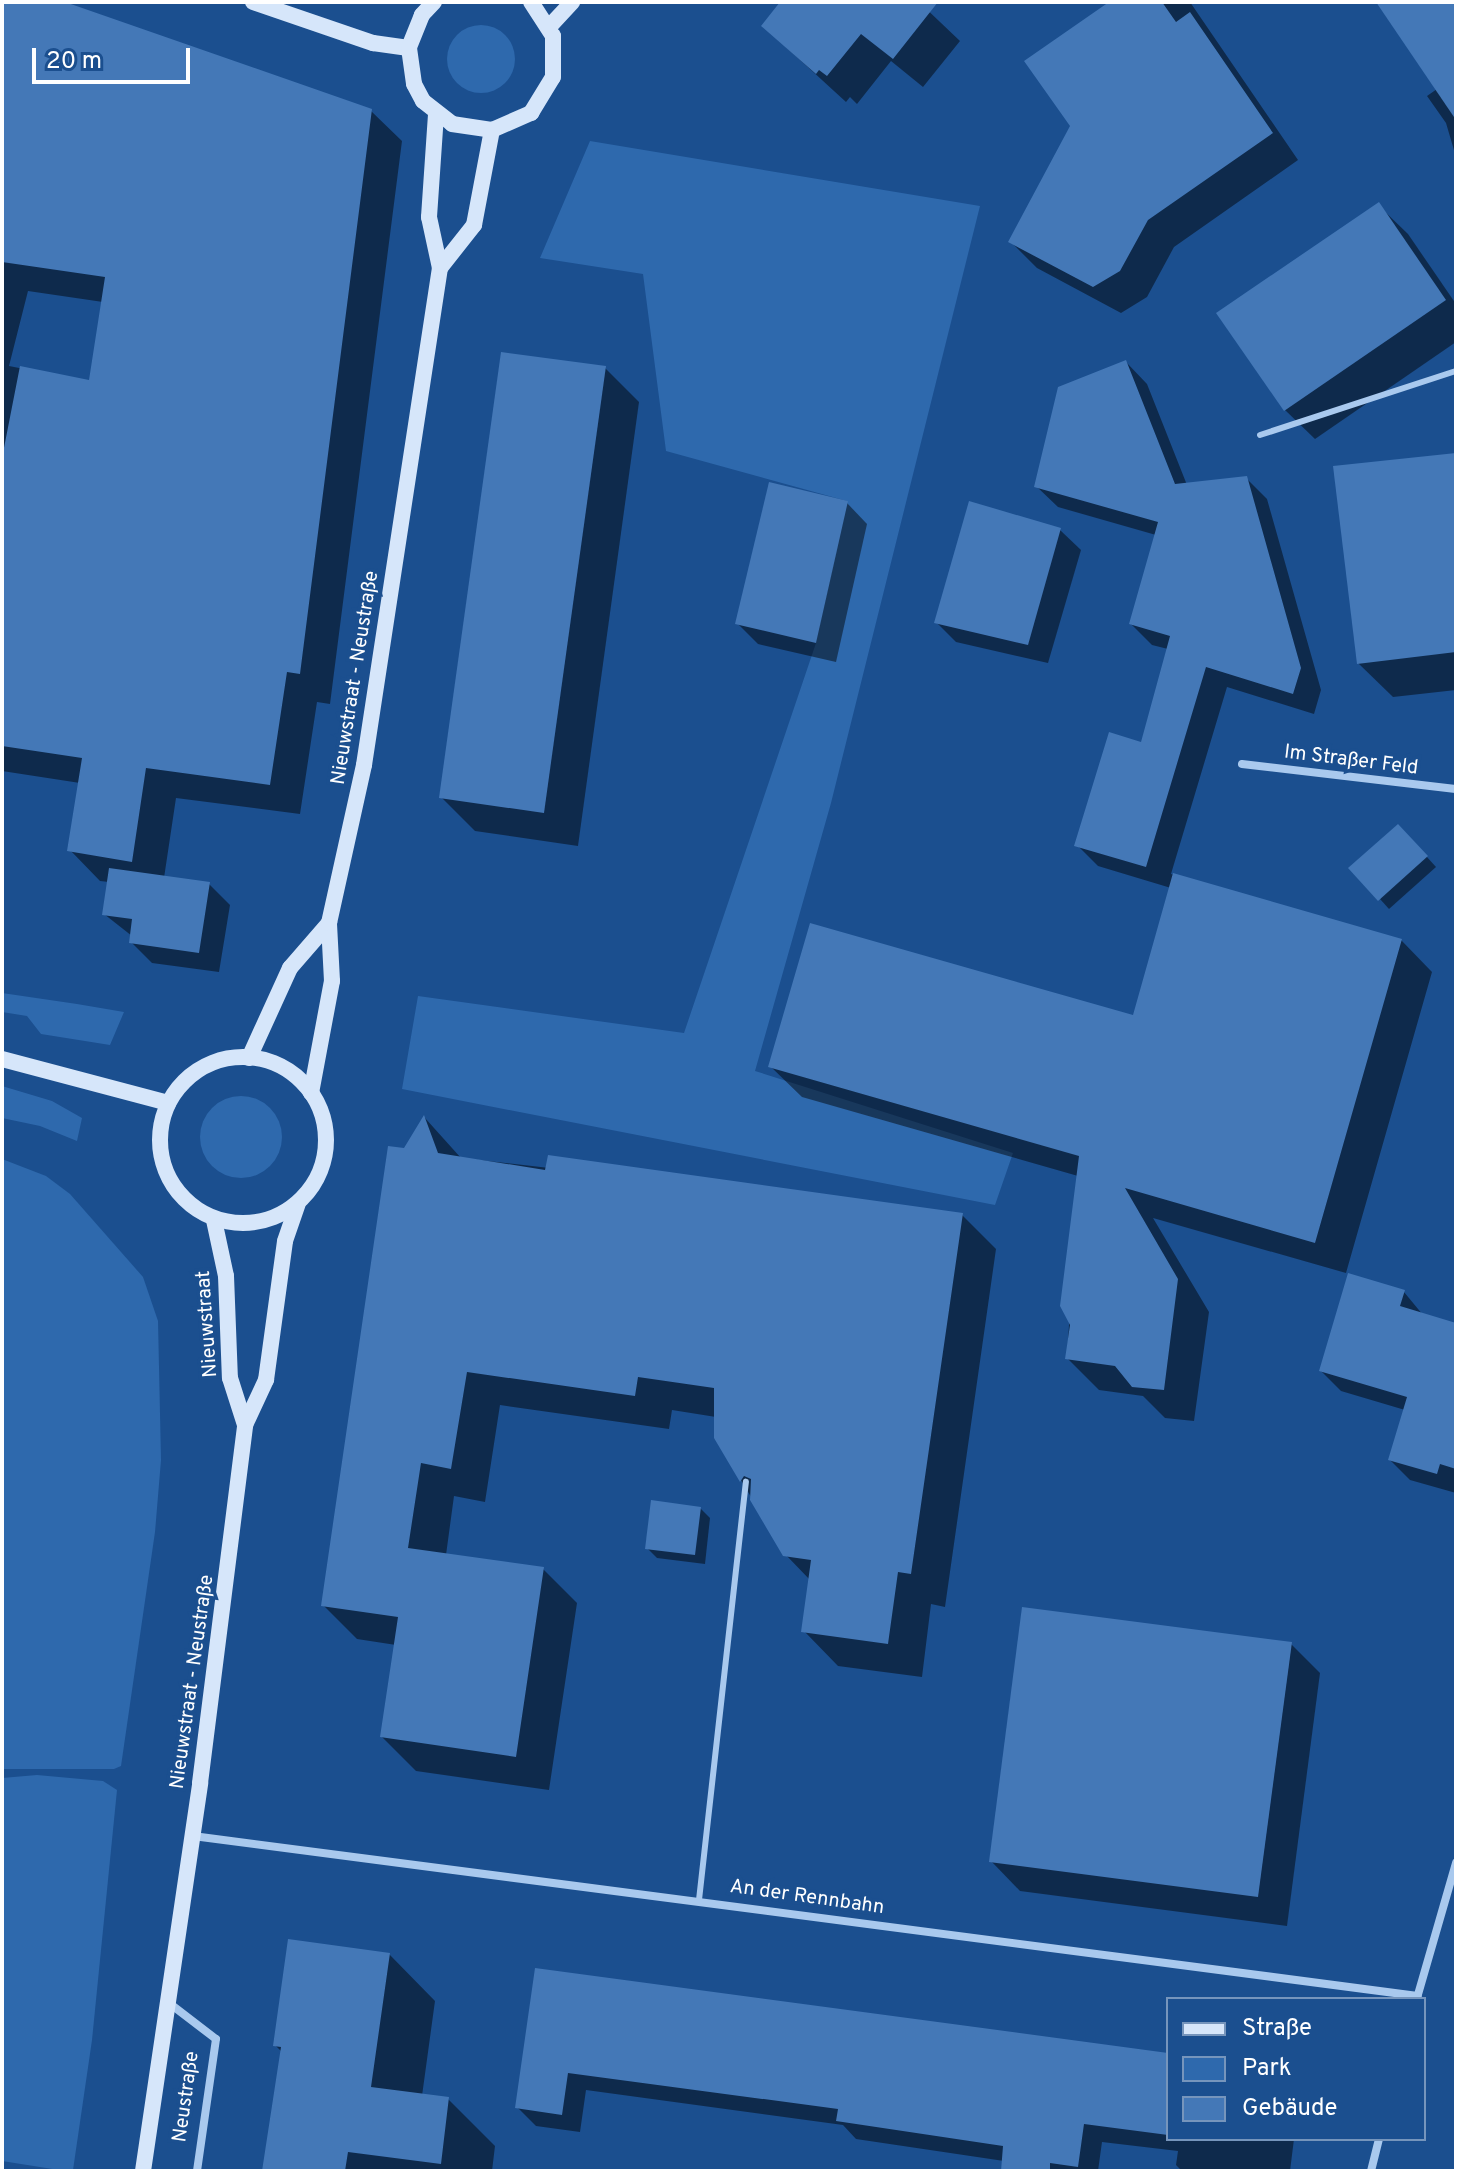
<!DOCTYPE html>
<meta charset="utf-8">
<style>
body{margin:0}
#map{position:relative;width:1458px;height:2173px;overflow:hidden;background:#1b4f8f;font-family:Overpass,sans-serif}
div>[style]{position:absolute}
.green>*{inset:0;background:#2e69ad}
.round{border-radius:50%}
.shadow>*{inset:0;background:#0007}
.building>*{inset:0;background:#4478b7}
.lane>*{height:6px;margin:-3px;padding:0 3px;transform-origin:3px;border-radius:3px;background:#a9c9ee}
.street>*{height:8px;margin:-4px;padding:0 4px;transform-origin:4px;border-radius:4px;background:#a9c9ee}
.secondary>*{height:16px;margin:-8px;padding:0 8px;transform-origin:8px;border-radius:8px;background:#d6e6fa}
.secondary>.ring{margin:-8px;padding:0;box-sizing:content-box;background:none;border:16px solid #d6e6fa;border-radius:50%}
span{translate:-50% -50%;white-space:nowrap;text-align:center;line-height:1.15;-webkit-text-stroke:7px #1b4f8f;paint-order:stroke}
.street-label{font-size:20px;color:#fff}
.frame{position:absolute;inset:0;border:4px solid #fff;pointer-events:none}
.legend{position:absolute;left:1166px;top:1997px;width:260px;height:144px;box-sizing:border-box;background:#1b4f8f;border:2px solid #7695bc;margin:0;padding:10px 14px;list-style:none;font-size:24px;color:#fff}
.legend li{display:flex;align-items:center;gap:16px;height:40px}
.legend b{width:40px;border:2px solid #7695bc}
.scale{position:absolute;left:32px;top:48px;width:158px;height:36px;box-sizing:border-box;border:4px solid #fff;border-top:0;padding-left:10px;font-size:24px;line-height:28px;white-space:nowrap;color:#fff;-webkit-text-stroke:6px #1b4f8f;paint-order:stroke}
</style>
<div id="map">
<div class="green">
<i class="round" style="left:447px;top:25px;width:68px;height:68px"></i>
<i style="clip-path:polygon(590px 141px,980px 206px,831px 803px,755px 1071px,1013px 1153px,995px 1205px,402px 1089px,418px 996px,684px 1033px,816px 643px,847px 501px,666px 451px,643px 274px,540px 258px)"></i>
<i style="clip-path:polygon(2px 993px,77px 1004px,124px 1012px,110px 1045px,41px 1034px,27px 1016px,2px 1012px)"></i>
<i style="clip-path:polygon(2px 1086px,52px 1101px,82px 1118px,77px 1141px,40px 1126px,2px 1118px)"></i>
<i class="round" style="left:200px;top:1096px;width:82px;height:82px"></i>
<i style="clip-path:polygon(2px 1159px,46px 1176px,70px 1194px,143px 1277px,158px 1321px,161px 1460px,155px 1532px,121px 1766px,114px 1769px,2px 1769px)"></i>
<i style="clip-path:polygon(37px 1775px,103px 1781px,117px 1790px,92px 2040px,73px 2170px,65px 2171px,2px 2161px,2px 1778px)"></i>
</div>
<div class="shadow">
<i style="clip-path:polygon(evenodd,2px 2px,56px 2px,371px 111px,402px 141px,330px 704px,317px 702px,300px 814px,176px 798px,164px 878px,209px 884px,230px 905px,219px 972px,152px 963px,131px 942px,132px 936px,104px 914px,109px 882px,100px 881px,70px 850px,80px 783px,2px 771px,2px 2px,28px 291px,103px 302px,91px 382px,9px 366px,28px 291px)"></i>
<i style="clip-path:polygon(782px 2px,919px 2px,960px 41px,923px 87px,891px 61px,857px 104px,850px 97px,846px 102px,763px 26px)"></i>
<i style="clip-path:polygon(1112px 2px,1190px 2px,1298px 160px,1174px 247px,1147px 297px,1121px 313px,1037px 268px,1010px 241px,1073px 125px)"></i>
<i style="clip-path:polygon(1378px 2px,1456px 2px,1456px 157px,1446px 123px,1427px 96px,1437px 89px)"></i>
<i style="clip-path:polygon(1378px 205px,1408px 234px,1456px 304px,1456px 342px,1315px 439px,1285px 410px)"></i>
<i style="clip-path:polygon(1126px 362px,1147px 384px,1187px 485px,1246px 478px,1267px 499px,1321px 690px,1314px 714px,1227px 687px,1171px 874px,1401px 940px,1432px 972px,1346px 1273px,1153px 1218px,1209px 1312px,1194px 1421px,1165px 1418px,1143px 1396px,1099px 1390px,1067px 1358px,1078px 1176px,802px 1097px,770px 1066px,1134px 1017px,1171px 888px,1098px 866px,1077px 845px,1142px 745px,1168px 649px,1152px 645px,1131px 624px,1156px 535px,1058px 507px,1036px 486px)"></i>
<i style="clip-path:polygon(605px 368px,639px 402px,578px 846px,475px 831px,441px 797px)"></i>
<i style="clip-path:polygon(1456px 455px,1456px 690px,1393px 697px,1358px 663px)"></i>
<i style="clip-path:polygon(847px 503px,867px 524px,836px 662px,758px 644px,738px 624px)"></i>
<i style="clip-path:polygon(1060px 530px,1081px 550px,1048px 663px,956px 642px,936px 622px)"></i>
<i style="clip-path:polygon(1408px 836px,1436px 867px,1389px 909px,1380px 899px)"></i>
<i style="clip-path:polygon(425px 1118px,461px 1158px,962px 1215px,996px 1249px,945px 1607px,931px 1604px,922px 1677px,838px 1666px,804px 1631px,811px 1581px,785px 1554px,716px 1438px,716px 1417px,672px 1410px,669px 1429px,500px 1405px,485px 1502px,454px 1496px,446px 1555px,543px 1569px,577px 1603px,549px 1790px,416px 1771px,382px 1737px,396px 1645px,357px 1639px,323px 1605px,405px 1150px)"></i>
<i style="clip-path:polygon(1404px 1292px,1423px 1315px,1456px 1325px,1456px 1493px,1410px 1480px,1390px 1460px,1405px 1410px,1341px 1391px,1321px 1371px)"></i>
<i style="clip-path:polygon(700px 1508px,710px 1518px,705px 1564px,657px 1558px,647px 1548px)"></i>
<i style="clip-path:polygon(1291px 1644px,1320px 1673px,1287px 1926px,1020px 1891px,991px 1861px)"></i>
<i style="clip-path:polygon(389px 1954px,435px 2001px,422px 2096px,448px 2099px,495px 2146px,492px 2171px,265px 2171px,282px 2052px,275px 2045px)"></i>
<i style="clip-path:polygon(537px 1970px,1168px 2055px,1168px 2139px,1294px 2139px,1290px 2171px,1182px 2171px,1176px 2165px,1178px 2151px,1102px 2142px,1098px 2171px,1003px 2171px,1004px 2161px,856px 2139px,843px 2125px,586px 2090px,580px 2132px,536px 2126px,517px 2107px)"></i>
</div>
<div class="building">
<i style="clip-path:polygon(2px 2px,65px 2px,372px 109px,300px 674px,287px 672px,270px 785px,146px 768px,132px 862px,67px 851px,82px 758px,2px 746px,2px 458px,20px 366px,89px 380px,105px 277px,2px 262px)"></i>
<i style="clip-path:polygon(780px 2px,938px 2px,893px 59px,861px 34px,827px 76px,819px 70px,816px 74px,761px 26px)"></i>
<i style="clip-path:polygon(1109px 2px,1162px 2px,1176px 22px,1190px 12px,1273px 133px,1148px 220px,1120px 271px,1093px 287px,1008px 242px,1070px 126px,1024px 61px)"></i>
<i style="clip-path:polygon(1376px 2px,1456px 2px,1456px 120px)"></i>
<i style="clip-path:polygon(1379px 202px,1446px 300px,1284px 411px,1216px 313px)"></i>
<i style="clip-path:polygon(501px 352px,606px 366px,544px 813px,439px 798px)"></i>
<i style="clip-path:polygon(1126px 360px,1175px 484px,1247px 476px,1301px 668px,1293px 694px,1206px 667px,1146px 867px,1074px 846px,1109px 732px,1141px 742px,1170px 636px,1129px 624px,1158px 522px,1034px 487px,1058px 387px)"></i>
<i style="clip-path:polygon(1456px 453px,1456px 652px,1357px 664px,1333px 466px)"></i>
<i style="clip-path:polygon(769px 482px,848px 501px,816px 643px,735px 624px)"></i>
<i style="clip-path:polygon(969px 501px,1061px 528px,1028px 645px,934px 623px)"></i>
<i style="clip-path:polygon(1398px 824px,1428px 856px,1378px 901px,1348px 868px)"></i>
<i style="clip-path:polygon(109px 868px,210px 882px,199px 953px,129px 943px,132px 919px,102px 915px)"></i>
<i style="clip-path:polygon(1173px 873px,1402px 939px,1315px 1243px,1125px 1188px,1178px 1279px,1164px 1390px,1132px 1387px,1115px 1366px,1065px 1359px,1070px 1325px,1060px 1306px,1079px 1156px,768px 1067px,810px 923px,1133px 1015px)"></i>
<i style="clip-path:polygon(424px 1115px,438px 1153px,545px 1170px,548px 1155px,963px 1213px,911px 1574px,898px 1572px,888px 1644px,801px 1632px,811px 1560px,783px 1556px,750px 1500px,751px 1479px,744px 1476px,740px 1482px,714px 1438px,714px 1388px,638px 1377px,635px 1396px,467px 1372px,451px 1469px,421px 1463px,408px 1548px,544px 1567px,516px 1757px,380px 1737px,398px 1617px,321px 1606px,388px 1146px,404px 1148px)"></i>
<i style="clip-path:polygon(1348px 1273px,1405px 1290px,1400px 1306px,1456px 1323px,1456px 1469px,1440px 1464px,1437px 1474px,1388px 1460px,1407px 1397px,1319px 1371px)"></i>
<i style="clip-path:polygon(651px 1500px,701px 1507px,695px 1555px,645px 1549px)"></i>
<i style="clip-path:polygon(1022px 1607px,1292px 1642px,1258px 1897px,989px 1862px)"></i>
<i style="clip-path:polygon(288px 1939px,390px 1953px,371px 2087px,449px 2097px,441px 2164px,348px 2152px,345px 2171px,262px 2171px,281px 2047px,273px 2046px)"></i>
<i style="clip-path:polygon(535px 1968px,1168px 2053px,1168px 2135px,1084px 2124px,1078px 2167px,1050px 2163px,1050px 2171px,1001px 2171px,1003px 2146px,836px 2121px,838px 2109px,568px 2073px,562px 2115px,515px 2108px)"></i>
</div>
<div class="lane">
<i style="left:1260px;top:435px;width:206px;rotate:-18.1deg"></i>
<i style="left:699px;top:1900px;width:421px;rotate:-83.6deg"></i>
</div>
<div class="street">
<i style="left:1242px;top:764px;width:215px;rotate:6.7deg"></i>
<i style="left:193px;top:1836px;width:1235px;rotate:7.44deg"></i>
<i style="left:1417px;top:1998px;width:141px;rotate:-73.9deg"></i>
<i style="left:169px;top:2003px;width:59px;rotate:37.5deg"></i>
<i style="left:216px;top:2039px;width:133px;rotate:98.2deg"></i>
<i style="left:1371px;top:2171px;width:33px;rotate:-76deg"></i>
</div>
<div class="secondary">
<i style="left:253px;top:2px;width:127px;rotate:18.9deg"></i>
<i style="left:373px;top:43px;width:36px;rotate:8deg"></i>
<i style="left:434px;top:2px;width:18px;rotate:133deg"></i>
<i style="left:422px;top:15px;width:35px;rotate:112deg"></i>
<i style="left:409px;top:48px;width:36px;rotate:82deg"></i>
<i style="left:414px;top:84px;width:19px;rotate:62deg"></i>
<i style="left:423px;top:101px;width:37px;rotate:38deg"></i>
<i style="left:452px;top:124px;width:40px;rotate:8.5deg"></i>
<i style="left:492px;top:130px;width:43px;rotate:-23.6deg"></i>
<i style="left:531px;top:113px;width:42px;rotate:-58.6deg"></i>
<i style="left:553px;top:77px;width:41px;rotate:-90deg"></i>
<i style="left:553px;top:36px;width:40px;rotate:-122.9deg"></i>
<i style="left:549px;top:27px;width:34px;rotate:-47deg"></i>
<i style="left:440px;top:268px;width:55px;rotate:-51.7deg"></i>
<i style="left:474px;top:225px;width:97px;rotate:-79.3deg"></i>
<i class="ring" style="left:160px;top:1057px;width:150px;height:150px"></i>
<i style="left:249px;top:1058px;width:99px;rotate:-65.5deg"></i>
<i style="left:290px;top:968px;width:60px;rotate:-49.1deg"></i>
<i style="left:2px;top:1059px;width:172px;rotate:14.8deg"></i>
<i style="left:311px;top:1093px;width:114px;rotate:-79.4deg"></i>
<i style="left:332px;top:981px;width:58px;rotate:-93deg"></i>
<i style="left:329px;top:923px;width:162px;rotate:-77.5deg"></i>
<i style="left:364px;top:765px;width:503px;rotate:-81.31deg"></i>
<i style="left:440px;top:268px;width:52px;rotate:-102.2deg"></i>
<i style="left:429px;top:217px;width:103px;rotate:-86.1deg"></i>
<i style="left:214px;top:1220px;width:57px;rotate:77.9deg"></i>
<i style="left:226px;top:1276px;width:102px;rotate:87.8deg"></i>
<i style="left:230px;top:1378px;width:49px;rotate:72.3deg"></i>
<i style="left:143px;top:2171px;width:392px;rotate:-81.6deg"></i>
<i style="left:200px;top:1783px;width:361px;rotate:-82.8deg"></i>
<i style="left:245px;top:1425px;width:50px;rotate:-65deg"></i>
<i style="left:266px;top:1380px;width:140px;rotate:-82.2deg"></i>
<i style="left:285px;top:1241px;width:39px;rotate:-71deg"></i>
</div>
<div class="street-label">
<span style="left:356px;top:678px;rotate:-81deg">Nieuwstraat - Neustraße</span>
<span style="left:1351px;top:761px;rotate:7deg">Im Straßer Feld</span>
<span style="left:208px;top:1324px;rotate:-94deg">Nieuwstraat</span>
<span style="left:193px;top:1682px;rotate:-82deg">Nieuwstraat - Neustraße</span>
<span style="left:807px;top:1898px;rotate:8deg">An der Rennbahn</span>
<span style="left:187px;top:2097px;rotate:-82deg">Neustraße</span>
</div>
<div class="frame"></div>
<ul class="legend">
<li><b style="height:10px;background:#d6e6fa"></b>Straße</li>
<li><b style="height:22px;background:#2e69ad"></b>Park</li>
<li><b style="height:22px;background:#4478b7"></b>Gebäude</li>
</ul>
<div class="scale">20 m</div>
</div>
